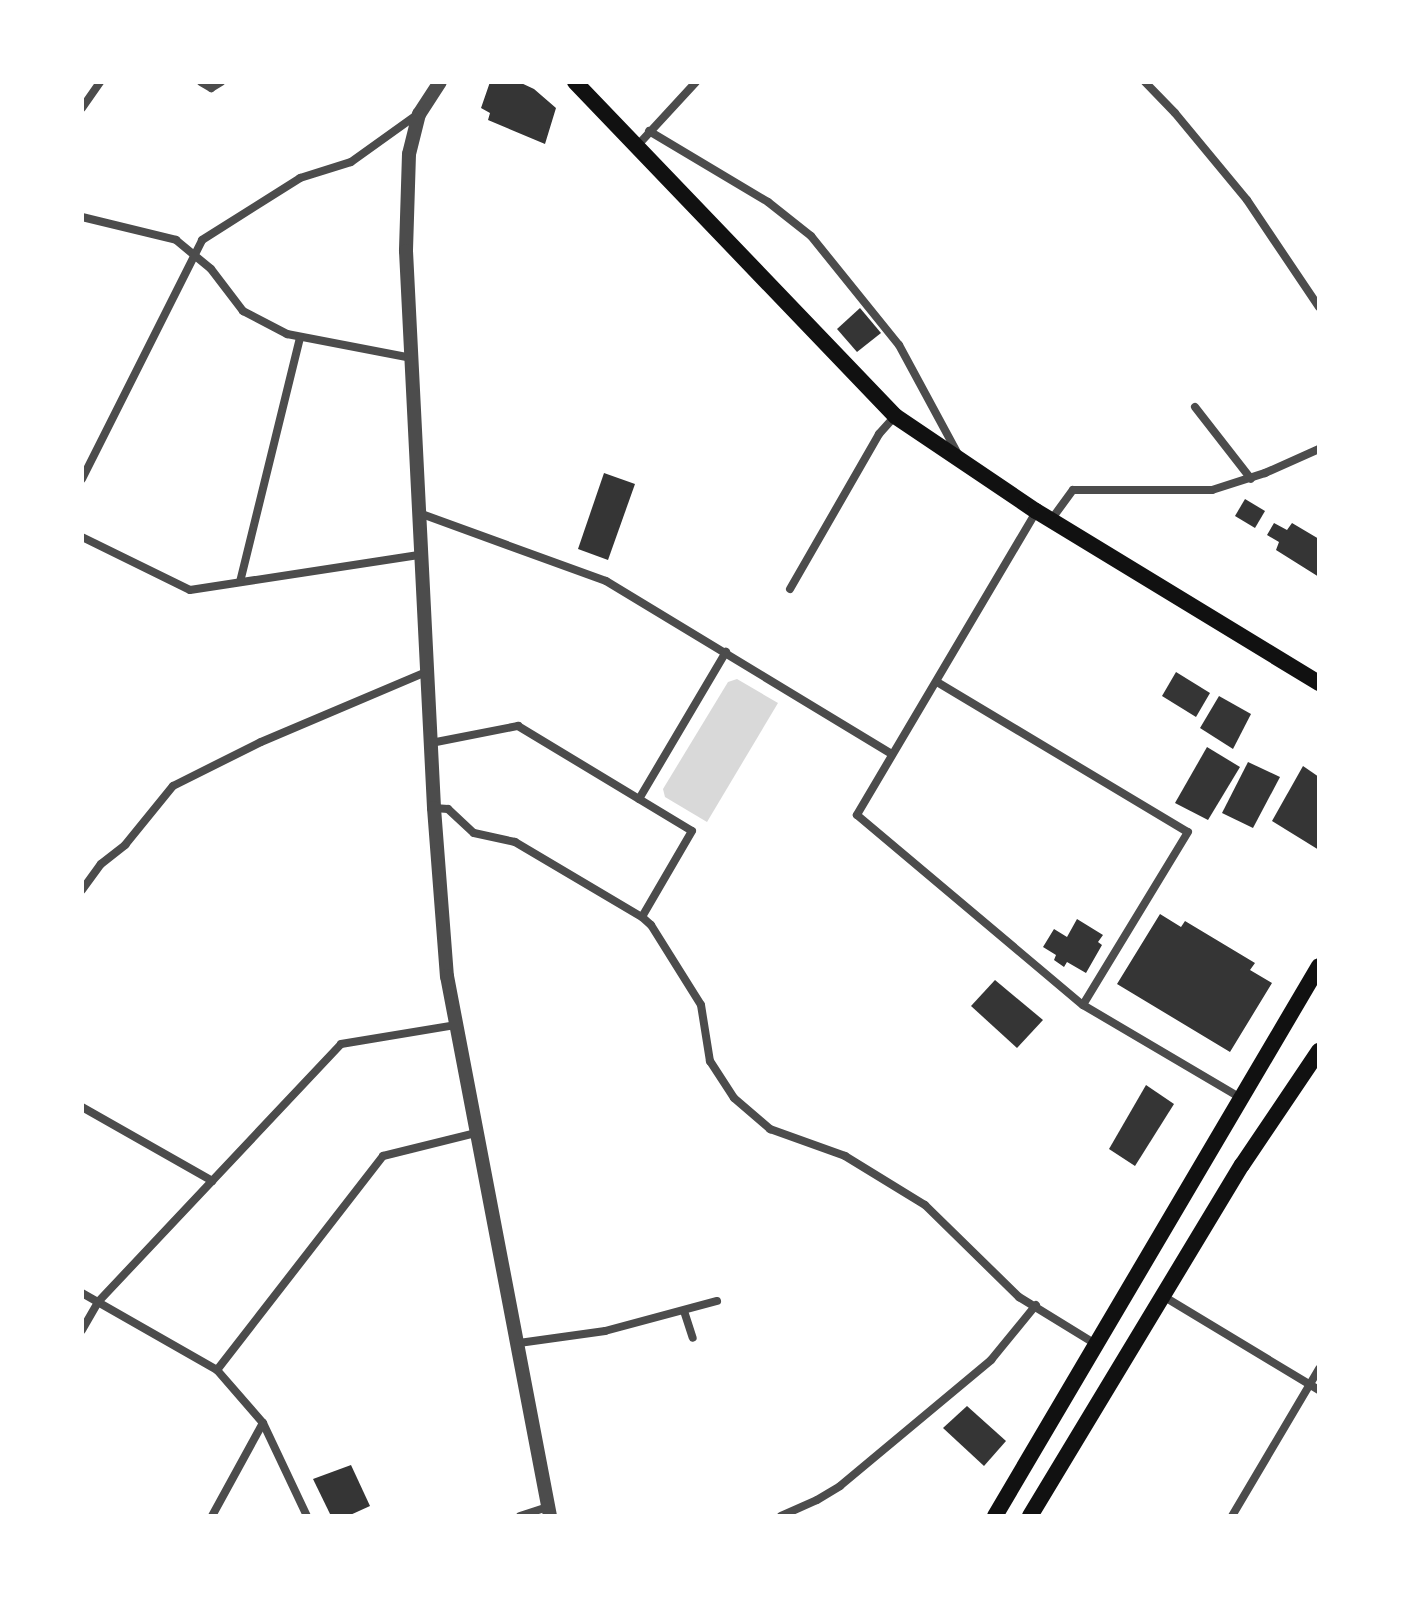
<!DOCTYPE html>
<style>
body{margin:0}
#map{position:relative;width:1401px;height:1598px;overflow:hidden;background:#fff;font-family:"Space Grotesk",sans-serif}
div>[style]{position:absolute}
.water>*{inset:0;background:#d9d9d9}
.building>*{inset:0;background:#353535}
.minor>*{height:8px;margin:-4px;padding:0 4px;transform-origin:4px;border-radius:4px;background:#4c4c4c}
.tertiary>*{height:14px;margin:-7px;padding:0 7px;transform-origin:7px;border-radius:7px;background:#4c4c4c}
.secondary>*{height:16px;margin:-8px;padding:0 8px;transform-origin:8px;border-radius:8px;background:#111}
span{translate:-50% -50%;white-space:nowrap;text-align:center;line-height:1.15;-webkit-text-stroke:8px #fff;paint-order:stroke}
.frame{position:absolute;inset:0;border:84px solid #fff;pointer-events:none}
</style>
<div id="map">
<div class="water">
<i style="clip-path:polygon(737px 679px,778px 703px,707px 822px,665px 797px,663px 789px,728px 682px)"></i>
</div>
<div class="building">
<i style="clip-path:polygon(490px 82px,519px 82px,534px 89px,556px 108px,545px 144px,488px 120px,490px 113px,481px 108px)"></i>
<i style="clip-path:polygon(860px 308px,881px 333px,857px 352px,837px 329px)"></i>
<i style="clip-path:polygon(604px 473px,635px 484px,608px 560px,578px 549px)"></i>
<i style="clip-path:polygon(1245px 499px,1265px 511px,1255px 528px,1235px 516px)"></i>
<i style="clip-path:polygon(1274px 523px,1287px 530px,1292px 523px,1319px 539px,1319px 577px,1276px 550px,1279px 542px,1267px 535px)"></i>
<i style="clip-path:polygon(1176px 672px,1210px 693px,1196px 717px,1162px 696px)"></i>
<i style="clip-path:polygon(1219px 696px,1251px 714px,1233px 749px,1200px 728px)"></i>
<i style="clip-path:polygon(1207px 747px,1240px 767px,1208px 820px,1175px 803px)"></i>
<i style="clip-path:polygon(1248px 762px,1280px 777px,1253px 828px,1222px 813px)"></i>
<i style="clip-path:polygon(1303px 766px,1319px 777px,1319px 850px,1272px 821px)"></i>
<i style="clip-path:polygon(1160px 914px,1181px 927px,1185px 921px,1255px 963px,1250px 970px,1272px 983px,1230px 1052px,1117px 984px)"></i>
<i style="clip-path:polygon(1077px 919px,1103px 935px,1098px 942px,1102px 945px,1086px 973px,1067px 962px,1064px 967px,1054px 960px,1056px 955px,1043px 947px,1054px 929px,1067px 937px)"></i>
<i style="clip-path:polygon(995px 980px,1043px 1020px,1017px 1048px,971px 1006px)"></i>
<i style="clip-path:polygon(1146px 1085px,1174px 1104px,1135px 1166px,1109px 1149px)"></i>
<i style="clip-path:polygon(967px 1406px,1006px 1441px,984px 1466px,943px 1428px)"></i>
<i style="clip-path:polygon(351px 1465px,370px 1506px,348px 1516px,331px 1516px,313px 1479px)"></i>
</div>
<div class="minor">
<i style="left:201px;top:82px;width:12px;rotate:31deg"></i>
<i style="left:211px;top:88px;width:12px;rotate:-31deg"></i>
<i style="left:1145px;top:82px;width:43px;rotate:45.9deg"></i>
<i style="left:1175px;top:113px;width:113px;rotate:50.4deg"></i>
<i style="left:1247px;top:200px;width:129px;rotate:56.1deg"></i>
<i style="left:82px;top:108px;width:32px;rotate:-55deg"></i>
<i style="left:649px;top:131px;width:139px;rotate:30.8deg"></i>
<i style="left:768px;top:202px;width:55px;rotate:38.3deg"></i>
<i style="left:811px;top:236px;width:140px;rotate:51.1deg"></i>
<i style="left:899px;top:345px;width:126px;rotate:61.6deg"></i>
<i style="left:637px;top:146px;width:87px;rotate:-47.3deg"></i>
<i style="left:82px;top:217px;width:97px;rotate:13.7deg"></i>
<i style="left:176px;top:240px;width:45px;rotate:39.6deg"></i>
<i style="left:211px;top:269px;width:53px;rotate:52.7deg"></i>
<i style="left:243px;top:311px;width:50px;rotate:27.6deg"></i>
<i style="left:287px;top:334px;width:127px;rotate:10.9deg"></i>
<i style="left:1195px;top:407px;width:91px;rotate:52.1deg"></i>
<i style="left:82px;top:479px;width:267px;rotate:-63.3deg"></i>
<i style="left:202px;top:240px;width:116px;rotate:-32.3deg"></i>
<i style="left:300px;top:178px;width:53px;rotate:-17.4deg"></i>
<i style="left:351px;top:162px;width:82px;rotate:-35.6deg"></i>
<i style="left:1036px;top:512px;width:352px;rotate:120.6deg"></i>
<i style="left:857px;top:815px;width:295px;rotate:40.1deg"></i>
<i style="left:1083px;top:1005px;width:183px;rotate:30.5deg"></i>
<i style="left:419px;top:513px;width:199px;rotate:20deg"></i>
<i style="left:606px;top:581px;width:334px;rotate:31.2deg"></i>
<i style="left:1051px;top:520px;width:37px;rotate:-54deg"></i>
<i style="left:1073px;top:490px;width:139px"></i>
<i style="left:1212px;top:490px;width:56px;rotate:-17.8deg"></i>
<i style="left:1265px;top:473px;width:59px;rotate:-24deg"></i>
<i style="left:82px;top:537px;width:120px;rotate:26.1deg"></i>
<i style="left:190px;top:590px;width:233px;rotate:-8.7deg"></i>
<i style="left:240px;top:582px;width:251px;rotate:-76.2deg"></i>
<i style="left:790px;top:589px;width:179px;rotate:-60.1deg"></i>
<i style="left:879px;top:434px;width:24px;rotate:-48deg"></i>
<i style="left:937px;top:682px;width:292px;rotate:30.9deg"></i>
<i style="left:1188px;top:832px;width:202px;rotate:121.3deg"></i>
<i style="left:431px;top:743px;width:89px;rotate:-11.1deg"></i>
<i style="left:518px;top:726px;width:203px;rotate:31.1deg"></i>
<i style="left:692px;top:831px;width:99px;rotate:120.2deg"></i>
<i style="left:639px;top:799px;width:171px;rotate:-59.4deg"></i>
<i style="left:434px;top:808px;width:14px;rotate:4deg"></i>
<i style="left:448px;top:809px;width:35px;rotate:43deg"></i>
<i style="left:474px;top:833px;width:42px;rotate:12.4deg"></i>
<i style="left:515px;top:842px;width:147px;rotate:30.6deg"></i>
<i style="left:642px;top:917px;width:12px;rotate:42deg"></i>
<i style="left:651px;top:925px;width:94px;rotate:58deg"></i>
<i style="left:701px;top:1005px;width:57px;rotate:80.9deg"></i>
<i style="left:710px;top:1061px;width:44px;rotate:57deg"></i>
<i style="left:734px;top:1098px;width:48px;rotate:40.7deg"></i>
<i style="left:770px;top:1129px;width:80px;rotate:19.8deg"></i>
<i style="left:845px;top:1156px;width:94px;rotate:31.5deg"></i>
<i style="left:925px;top:1205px;width:132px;rotate:44.4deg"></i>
<i style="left:1019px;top:1297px;width:92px;rotate:31.6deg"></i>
<i style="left:82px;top:890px;width:32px;rotate:-54deg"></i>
<i style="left:101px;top:864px;width:31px;rotate:-38deg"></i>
<i style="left:125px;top:845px;width:76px;rotate:-50.9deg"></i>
<i style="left:173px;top:786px;width:98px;rotate:-26.6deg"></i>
<i style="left:261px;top:742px;width:179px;rotate:-23deg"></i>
<i style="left:82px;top:1107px;width:150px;rotate:29.6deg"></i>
<i style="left:82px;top:1293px;width:155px;rotate:29.7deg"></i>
<i style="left:217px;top:1370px;width:70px;rotate:49deg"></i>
<i style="left:263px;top:1423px;width:103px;rotate:64.7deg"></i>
<i style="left:1163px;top:1296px;width:182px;rotate:31.1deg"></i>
<i style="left:684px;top:1311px;width:28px;rotate:72deg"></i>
<i style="left:82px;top:1330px;width:32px;rotate:-60deg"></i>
<i style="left:98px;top:1302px;width:354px;rotate:-46.7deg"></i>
<i style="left:341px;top:1044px;width:117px;rotate:-9.4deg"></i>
<i style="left:519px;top:1343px;width:87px;rotate:-7.9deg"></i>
<i style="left:605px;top:1331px;width:116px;rotate:-15deg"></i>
<i style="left:217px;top:1370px;width:271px;rotate:-52.2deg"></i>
<i style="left:383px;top:1156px;width:95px;rotate:-14deg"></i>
<i style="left:212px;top:1516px;width:106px;rotate:-61.3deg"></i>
<i style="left:520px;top:1516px;width:29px;rotate:-18deg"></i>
<i style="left:781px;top:1516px;width:39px;rotate:-24deg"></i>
<i style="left:817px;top:1500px;width:27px;rotate:-31deg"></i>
<i style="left:840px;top:1486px;width:197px;rotate:-39.8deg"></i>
<i style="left:991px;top:1360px;width:71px;rotate:-50.7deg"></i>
<i style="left:1232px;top:1516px;width:171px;rotate:-59.4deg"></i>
</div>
<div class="tertiary">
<i style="left:440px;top:82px;width:38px;rotate:123deg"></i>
<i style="left:419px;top:114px;width:41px;rotate:104deg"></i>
<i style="left:409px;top:154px;width:97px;rotate:91.8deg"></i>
<i style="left:406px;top:251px;width:558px;rotate:87.12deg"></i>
<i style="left:434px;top:808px;width:169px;rotate:85.6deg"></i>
<i style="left:447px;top:976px;width:550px;rotate:79.2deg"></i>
</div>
<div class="secondary">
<i style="left:575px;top:82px;width:463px;rotate:46.2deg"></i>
<i style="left:895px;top:416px;width:170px;rotate:34deg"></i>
<i style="left:1036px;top:511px;width:331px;rotate:31.3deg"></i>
<i style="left:995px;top:1516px;width:638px;rotate:-59.5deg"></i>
<i style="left:1030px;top:1516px;width:410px;rotate:-58.9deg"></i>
<i style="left:1242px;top:1165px;width:138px;rotate:-56deg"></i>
</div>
<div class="frame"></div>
</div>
